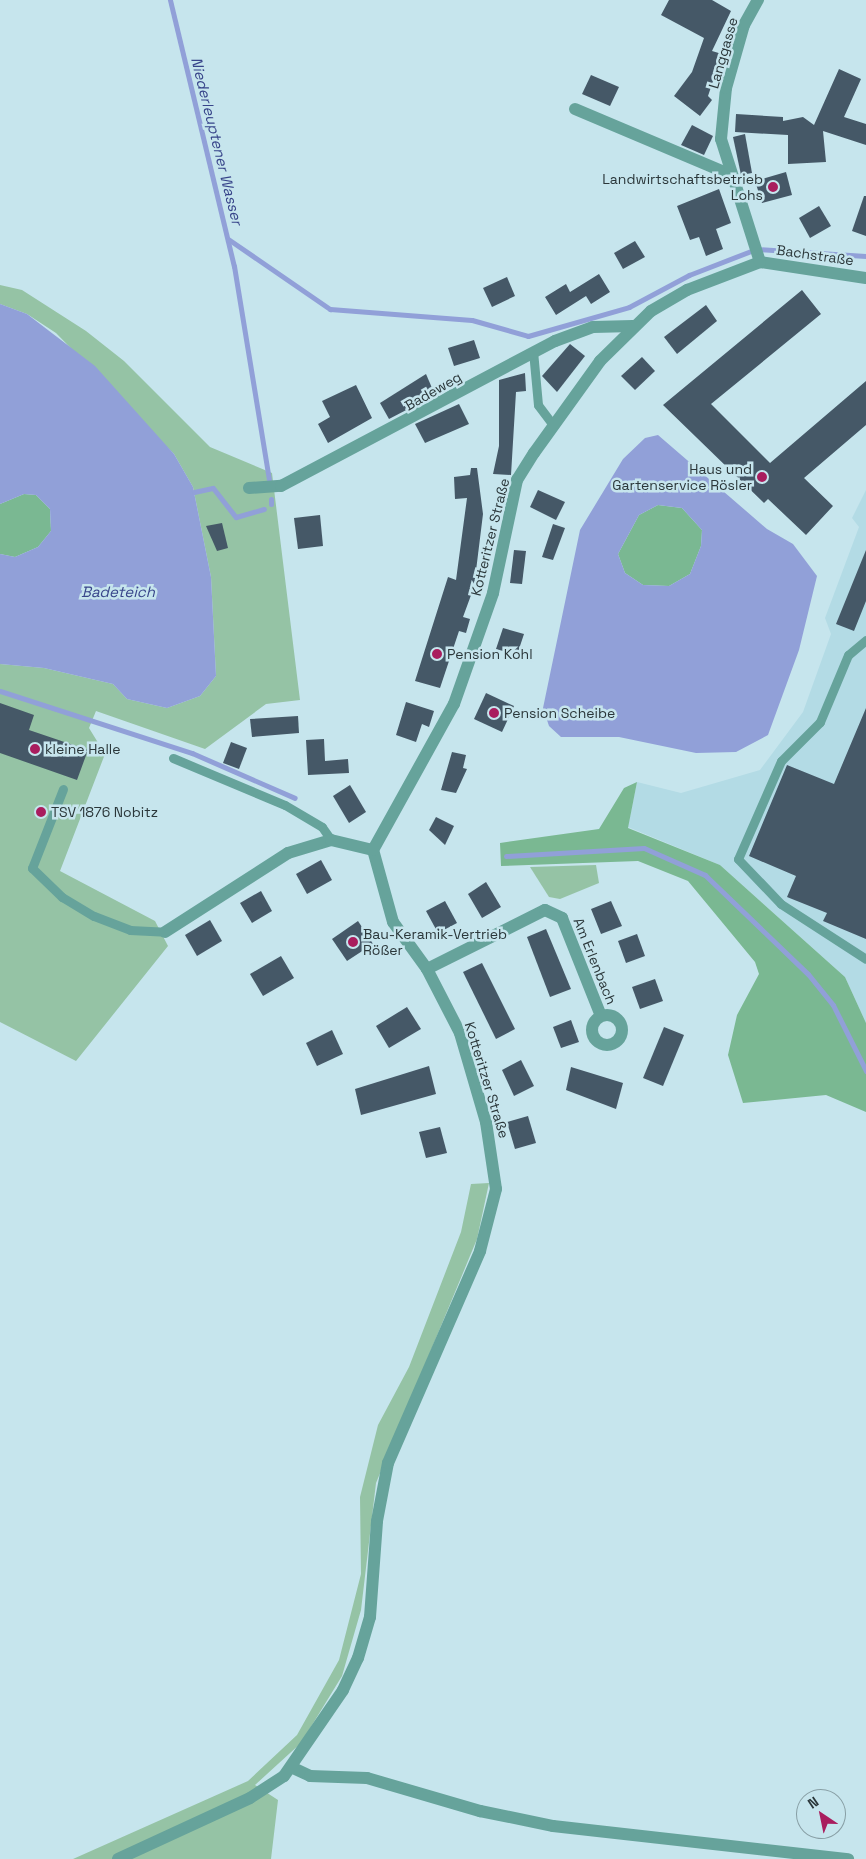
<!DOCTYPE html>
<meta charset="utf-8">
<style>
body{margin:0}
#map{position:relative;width:866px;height:1859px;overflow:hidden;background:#c6e5ed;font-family:"Space Grotesk",sans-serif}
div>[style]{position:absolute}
.built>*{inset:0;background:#b3dbe5}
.green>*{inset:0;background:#95c3a5}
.forest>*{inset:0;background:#7ab892}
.water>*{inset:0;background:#91a0d8}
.stream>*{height:5px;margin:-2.5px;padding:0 2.5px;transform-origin:2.5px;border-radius:2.5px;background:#91a0d8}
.building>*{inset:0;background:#455867}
.service>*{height:9px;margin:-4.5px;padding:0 4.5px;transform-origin:4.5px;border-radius:4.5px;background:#66a39b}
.minor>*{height:12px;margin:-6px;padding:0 6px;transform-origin:6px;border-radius:6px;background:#66a39b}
.minor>.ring{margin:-6px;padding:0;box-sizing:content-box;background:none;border:12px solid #66a39b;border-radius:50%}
.tertiary>*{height:12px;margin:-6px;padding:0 6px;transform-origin:6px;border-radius:6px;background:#66a39b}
.dots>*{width:14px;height:14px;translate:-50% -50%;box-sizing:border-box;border:2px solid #c6e5ed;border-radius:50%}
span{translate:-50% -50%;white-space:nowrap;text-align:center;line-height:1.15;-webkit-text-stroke:5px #c6e5ed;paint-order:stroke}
.street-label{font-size:14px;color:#2b373a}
.poi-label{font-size:14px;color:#2b373a}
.right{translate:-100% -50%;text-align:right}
.left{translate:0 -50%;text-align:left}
.water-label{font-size:15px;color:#38458a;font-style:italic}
.north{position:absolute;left:796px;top:1789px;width:50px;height:50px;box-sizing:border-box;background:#c6e5ed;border:1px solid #889fa5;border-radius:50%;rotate:326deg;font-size:14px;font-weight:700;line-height:20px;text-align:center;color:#2b373a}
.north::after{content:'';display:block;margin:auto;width:18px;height:22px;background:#a91d5e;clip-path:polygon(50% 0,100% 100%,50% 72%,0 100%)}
</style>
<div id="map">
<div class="built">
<i style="clip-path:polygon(866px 490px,866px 1023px,845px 977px,720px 865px,628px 827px,637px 782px,681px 793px,760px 770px,803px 712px,831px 634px,825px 618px,859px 527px,852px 518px)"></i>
</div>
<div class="green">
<i style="clip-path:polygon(0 285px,22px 290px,86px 331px,124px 361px,210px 447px,272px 473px,300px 700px,266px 704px,205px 749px,96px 711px,89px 728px,105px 754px,60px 871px,155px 921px,168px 946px,76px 1061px,0 1022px,0 664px,44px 668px,113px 684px,127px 699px,167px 708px,200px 696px,216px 676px,211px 577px,193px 487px,174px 454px,56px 333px,27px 314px,0 304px)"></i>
<i style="clip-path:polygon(596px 865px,599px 883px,560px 899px,549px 897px,530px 867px)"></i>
<i style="clip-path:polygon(489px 1183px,477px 1239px,376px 1483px,361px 1610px,342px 1676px,301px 1743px,255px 1785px,278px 1800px,271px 1859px,73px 1859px,248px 1781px,297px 1735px,339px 1660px,361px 1574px,360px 1497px,378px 1425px,409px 1367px,461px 1232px,471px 1184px)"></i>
</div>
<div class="forest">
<i style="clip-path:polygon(24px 494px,36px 495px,50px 509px,51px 531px,38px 547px,15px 557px,0 554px,0 504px)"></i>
<i style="clip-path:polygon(658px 505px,682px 508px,702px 530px,701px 546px,690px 574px,669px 586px,643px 585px,625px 573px,618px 554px,639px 515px)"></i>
<i style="clip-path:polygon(637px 782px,628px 828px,720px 865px,845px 977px,866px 1023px,866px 1112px,826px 1095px,743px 1103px,728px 1055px,737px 1015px,759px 974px,755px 962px,688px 881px,638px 861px,501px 866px,500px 843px,599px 829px,624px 788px)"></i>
</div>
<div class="water">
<i style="clip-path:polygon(0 304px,27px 314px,95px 366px,174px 454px,193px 487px,211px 577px,216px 676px,200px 696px,167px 708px,127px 699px,113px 684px,44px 668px,0 664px,0 554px,15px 557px,38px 547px,51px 531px,50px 509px,36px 495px,24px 494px,0 504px)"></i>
<i style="clip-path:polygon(evenodd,658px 435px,767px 529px,793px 544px,817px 576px,799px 650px,768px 735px,736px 752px,696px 753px,619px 737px,561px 737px,549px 726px,543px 708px,580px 530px,623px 459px,645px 438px,658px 435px,658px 505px,682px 508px,702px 530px,701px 546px,690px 574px,669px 586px,643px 585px,625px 573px,618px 554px,639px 515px,658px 505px)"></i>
</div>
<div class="stream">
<i style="left:170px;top:0;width:274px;rotate:76.5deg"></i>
<i style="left:234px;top:266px;width:216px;rotate:80.7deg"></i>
<i style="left:228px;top:239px;width:124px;rotate:34.5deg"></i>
<i style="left:330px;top:309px;width:142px;rotate:4.4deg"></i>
<i style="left:472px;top:320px;width:58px;rotate:15.9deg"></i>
<i style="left:528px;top:336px;width:105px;rotate:-16deg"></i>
<i style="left:629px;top:307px;width:68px;rotate:-28.1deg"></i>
<i style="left:689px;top:275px;width:72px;rotate:-21.2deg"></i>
<i style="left:756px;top:249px;width:110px;rotate:3.6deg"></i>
<i style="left:194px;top:492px;width:19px;rotate:-12deg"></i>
<i style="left:213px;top:488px;width:37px;rotate:52deg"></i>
<i style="left:236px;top:517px;width:29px;rotate:-16deg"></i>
<i style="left:271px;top:499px;width:5px;rotate:90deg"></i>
<i style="left:0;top:691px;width:202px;rotate:17.9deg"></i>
<i style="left:192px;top:753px;width:112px;rotate:23.6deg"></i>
<i style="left:506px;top:856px;width:138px;rotate:-3.3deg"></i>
<i style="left:644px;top:848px;width:67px;rotate:23.9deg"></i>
<i style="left:705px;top:875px;width:143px;rotate:43.9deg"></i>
<i style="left:808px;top:974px;width:40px;rotate:51deg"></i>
<i style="left:833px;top:1005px;width:74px;rotate:63.4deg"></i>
</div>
<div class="building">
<i style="clip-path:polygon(669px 0,712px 0,731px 11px,712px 51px,722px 54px,708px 96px,712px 100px,700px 116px,674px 96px,692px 72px,704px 38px,661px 15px)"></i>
<i style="clip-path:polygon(839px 69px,861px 79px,844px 117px,866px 124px,866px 145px,823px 131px,826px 162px,788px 164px,788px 135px,735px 132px,736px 114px,783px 117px,783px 121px,803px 117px,814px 125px)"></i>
<i style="clip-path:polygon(591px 75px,619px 87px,610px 106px,582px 94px)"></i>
<i style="clip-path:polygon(692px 125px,713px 136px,704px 155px,681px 145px)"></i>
<i style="clip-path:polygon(745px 134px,752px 173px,741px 175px,733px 137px)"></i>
<i style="clip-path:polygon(786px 172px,792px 195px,762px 203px,755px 181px)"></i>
<i style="clip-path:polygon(719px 189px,731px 223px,716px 229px,723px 249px,706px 256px,699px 237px,690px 240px,677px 206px)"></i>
<i style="clip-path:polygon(864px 196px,866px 196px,866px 236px,852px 231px)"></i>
<i style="clip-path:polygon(819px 206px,831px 226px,810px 238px,799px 218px)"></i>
<i style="clip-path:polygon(635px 241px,645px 257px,623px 269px,614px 253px)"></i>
<i style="clip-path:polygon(599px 274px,610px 292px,591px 304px,586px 296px,556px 315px,545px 297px,566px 284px,570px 292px)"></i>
<i style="clip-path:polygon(507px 277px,515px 296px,492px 307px,483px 288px)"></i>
<i style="clip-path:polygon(802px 290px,821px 314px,711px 404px,770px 463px,866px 381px,866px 425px,804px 478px,833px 506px,806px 535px,768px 499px,764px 503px,663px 405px)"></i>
<i style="clip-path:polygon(706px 305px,717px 321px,677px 354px,664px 337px)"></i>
<i style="clip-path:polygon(474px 340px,480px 358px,454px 366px,448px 348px)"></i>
<i style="clip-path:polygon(570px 344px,585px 356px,557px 392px,542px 376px)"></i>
<i style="clip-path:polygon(642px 357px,655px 371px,635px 390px,621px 376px)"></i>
<i style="clip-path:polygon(525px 373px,526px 391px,516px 392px,511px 475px,493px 474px,499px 446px,499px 380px)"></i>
<i style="clip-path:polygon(426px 374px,435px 395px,389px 419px,380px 403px)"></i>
<i style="clip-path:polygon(356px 385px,372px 418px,328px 443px,318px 424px,330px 417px,322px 401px)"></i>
<i style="clip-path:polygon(459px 404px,469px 424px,425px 443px,415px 424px)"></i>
<i style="clip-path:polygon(471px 468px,477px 468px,483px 514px,474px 587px,463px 617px,470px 619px,466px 633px,459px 631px,440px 688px,415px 681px,448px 577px,456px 580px,467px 498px,455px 499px,454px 477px,470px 475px)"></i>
<i style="clip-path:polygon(538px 490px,565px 502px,556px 520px,530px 507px)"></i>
<i style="clip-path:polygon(320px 515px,323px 546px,298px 549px,294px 518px)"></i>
<i style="clip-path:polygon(222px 523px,228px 548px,217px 551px,206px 526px)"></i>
<i style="clip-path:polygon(553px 524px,565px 528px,553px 560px,542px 557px)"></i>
<i style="clip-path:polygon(514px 550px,526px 551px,522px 584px,510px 583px)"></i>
<i style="clip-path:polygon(866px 550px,866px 601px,854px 631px,836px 624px)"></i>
<i style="clip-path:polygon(503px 628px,524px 634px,517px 655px,496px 649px)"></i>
<i style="clip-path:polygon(486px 693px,514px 706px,502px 732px,474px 719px)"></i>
<i style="clip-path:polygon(406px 702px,434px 711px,429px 727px,422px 724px,416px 742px,396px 735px)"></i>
<i style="clip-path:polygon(0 703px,34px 715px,29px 730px,88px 750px,77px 780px,0 753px)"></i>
<i style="clip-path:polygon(866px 708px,866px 939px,823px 921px,827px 913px,787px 897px,796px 876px,749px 856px,787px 765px,834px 784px)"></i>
<i style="clip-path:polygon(298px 716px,299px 733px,252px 737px,250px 719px)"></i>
<i style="clip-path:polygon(324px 739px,325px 761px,348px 759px,349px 773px,308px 775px,306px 740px)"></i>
<i style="clip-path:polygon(231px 742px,247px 748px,239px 769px,223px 763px)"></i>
<i style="clip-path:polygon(452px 752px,466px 755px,463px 768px,467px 769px,456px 793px,441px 790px)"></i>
<i style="clip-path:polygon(350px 785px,366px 812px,349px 823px,333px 796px)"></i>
<i style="clip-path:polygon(436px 817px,454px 826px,445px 845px,429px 830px)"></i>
<i style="clip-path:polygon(321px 860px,332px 880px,307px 894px,296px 874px)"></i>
<i style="clip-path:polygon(486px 882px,501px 907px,482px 918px,468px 894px)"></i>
<i style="clip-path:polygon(261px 891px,272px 911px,252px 923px,240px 903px)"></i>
<i style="clip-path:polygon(445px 901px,457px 923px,438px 933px,426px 911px)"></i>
<i style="clip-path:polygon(611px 901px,622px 926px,601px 934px,591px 909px)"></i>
<i style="clip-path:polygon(210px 920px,222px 941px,197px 956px,185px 935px)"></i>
<i style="clip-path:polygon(358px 921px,373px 944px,347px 961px,332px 939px)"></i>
<i style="clip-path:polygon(546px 929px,571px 989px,550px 997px,527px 937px)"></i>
<i style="clip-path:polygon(637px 934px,645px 956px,626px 963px,618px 941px)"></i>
<i style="clip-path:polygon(281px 956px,294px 978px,263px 996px,250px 974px)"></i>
<i style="clip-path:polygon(482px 963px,515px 1029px,496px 1039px,463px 972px)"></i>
<i style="clip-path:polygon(655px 979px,663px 1001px,640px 1009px,632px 987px)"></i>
<i style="clip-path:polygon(407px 1007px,421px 1029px,389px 1048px,376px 1026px)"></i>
<i style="clip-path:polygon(571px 1020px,579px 1042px,561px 1048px,553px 1027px)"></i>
<i style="clip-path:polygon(664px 1027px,684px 1035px,663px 1086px,643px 1078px)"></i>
<i style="clip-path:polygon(332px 1030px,343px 1054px,317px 1066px,306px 1043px)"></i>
<i style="clip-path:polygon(521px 1060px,534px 1086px,514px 1096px,502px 1070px)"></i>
<i style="clip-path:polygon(429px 1066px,436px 1094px,361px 1115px,355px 1089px)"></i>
<i style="clip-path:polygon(571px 1067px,623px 1083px,616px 1109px,566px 1090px)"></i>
<i style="clip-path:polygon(528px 1116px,536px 1143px,515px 1149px,507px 1122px)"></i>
<i style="clip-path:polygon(440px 1127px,447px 1153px,426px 1158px,419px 1132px)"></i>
</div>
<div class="service">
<i style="left:533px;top:351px;width:54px;rotate:84.7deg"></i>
<i style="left:538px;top:405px;width:26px;rotate:53deg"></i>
<i style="left:866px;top:640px;width:23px;rotate:140deg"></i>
<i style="left:848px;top:655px;width:73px;rotate:112.7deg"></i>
<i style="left:820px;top:722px;width:55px;rotate:135deg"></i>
<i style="left:781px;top:761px;width:107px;rotate:113.7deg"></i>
<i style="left:738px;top:859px;width:62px;rotate:46.3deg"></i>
<i style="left:781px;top:904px;width:101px;rotate:32.9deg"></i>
<i style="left:173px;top:758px;width:121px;rotate:22.8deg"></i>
<i style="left:285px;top:805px;width:43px;rotate:30.7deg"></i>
<i style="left:322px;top:827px;width:16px;rotate:55deg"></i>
<i style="left:63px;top:789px;width:85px;rotate:111.4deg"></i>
<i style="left:32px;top:868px;width:42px;rotate:44deg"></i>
<i style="left:62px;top:897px;width:37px;rotate:31deg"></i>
<i style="left:94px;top:916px;width:39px;rotate:21deg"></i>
<i style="left:130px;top:930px;width:35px;rotate:3deg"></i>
</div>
<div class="minor">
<i style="left:575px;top:109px;width:169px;rotate:22.9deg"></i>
<i style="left:760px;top:262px;width:107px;rotate:8.6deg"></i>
<i style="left:249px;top:488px;width:32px;rotate:-4deg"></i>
<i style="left:281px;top:486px;width:310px;rotate:-27.9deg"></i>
<i style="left:555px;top:341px;width:40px;rotate:-20.2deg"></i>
<i style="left:593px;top:327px;width:40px;rotate:-1.4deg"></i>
<i style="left:165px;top:932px;width:146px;rotate:-32.7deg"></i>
<i style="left:288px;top:853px;width:45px;rotate:-16.8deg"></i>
<i style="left:331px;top:840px;width:43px;rotate:13.4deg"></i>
<i style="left:427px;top:969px;width:132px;rotate:-26.6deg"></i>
<i style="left:545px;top:910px;width:19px;rotate:25deg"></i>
<i style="left:562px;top:918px;width:105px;rotate:68.3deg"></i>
<i class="ring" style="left:592px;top:1015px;width:18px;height:18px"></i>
</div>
<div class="tertiary">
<i style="left:291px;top:1767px;width:21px;rotate:25deg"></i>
<i style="left:310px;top:1776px;width:57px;rotate:2deg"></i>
<i style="left:367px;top:1778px;width:118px;rotate:16.3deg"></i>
<i style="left:480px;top:1811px;width:75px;rotate:11.6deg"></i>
<i style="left:553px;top:1826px;width:297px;rotate:6.4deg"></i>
<i style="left:118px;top:1859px;width:145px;rotate:-24.8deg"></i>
<i style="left:250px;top:1798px;width:40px;rotate:-32.9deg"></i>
<i style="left:284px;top:1776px;width:104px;rotate:-55.5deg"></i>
<i style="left:343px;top:1690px;width:35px;rotate:-65deg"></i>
<i style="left:358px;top:1658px;width:43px;rotate:-73.7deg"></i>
<i style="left:370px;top:1617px;width:96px;rotate:-85.8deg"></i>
<i style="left:377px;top:1521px;width:59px;rotate:-79.3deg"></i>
<i style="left:388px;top:1463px;width:231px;rotate:-66.5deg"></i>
<i style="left:480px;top:1251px;width:64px;rotate:-75.5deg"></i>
<i style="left:496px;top:1189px;width:68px;rotate:-98.5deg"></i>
<i style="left:486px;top:1122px;width:93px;rotate:-106.3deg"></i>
<i style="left:460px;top:1033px;width:72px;rotate:-117.3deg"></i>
<i style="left:427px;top:969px;width:58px;rotate:-125.9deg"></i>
<i style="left:393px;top:922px;width:75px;rotate:-105.5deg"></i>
<i style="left:373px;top:850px;width:167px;rotate:-61deg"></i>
<i style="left:454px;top:704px;width:118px;rotate:-70.6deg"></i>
<i style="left:493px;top:593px;width:116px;rotate:-78deg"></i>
<i style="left:517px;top:480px;width:32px;rotate:-58deg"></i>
<i style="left:534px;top:453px;width:113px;rotate:-54.3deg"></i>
<i style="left:600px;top:361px;width:71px;rotate:-44.4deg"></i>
<i style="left:651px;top:311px;width:42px;rotate:-30.3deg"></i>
<i style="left:687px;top:290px;width:78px;rotate:-21deg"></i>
<i style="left:760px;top:262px;width:129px;rotate:-107.6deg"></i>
<i style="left:721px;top:139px;width:51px;rotate:-84.4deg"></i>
<i style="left:726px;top:88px;width:66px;rotate:-74.1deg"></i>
<i style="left:744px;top:25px;width:29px;rotate:-61deg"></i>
</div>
<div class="dots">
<i style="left:773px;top:187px;background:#a91d5e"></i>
<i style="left:762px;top:477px;background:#a91d5e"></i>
<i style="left:437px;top:654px;background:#a91d5e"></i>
<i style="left:494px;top:713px;background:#a91d5e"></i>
<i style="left:35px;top:749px;background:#a91d5e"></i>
<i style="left:41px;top:812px;background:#a91d5e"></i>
<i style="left:353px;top:942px;background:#a91d5e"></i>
</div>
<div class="street-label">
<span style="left:723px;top:53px;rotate:-74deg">Langgasse</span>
<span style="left:815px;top:255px;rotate:8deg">Bachstraße</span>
<span style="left:433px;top:391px;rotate:-30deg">Badeweg</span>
<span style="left:490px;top:537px;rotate:-76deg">Kotteritzer Straße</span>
<span style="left:595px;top:961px;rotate:68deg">Am Erlenbach</span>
<span style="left:487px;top:1080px;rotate:73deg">Kotteritzer Straße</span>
</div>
<div class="poi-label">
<span class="right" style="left:763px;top:187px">Landwirtschaftsbetrieb<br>Lohs</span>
<span class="right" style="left:752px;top:477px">Haus und<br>Gartenservice Rösler</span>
<span class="left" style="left:447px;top:654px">Pension Kohl</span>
<span class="left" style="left:504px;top:713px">Pension Scheibe</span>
<span class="left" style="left:45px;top:749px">kleine Halle</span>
<span class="left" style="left:51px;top:812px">TSV 1876 Nobitz</span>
<span class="left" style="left:363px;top:942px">Bau-Keramik-Vertrieb<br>Rößer</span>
</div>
<div class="water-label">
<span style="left:217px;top:141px;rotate:76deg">Niederleuptener Wasser</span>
<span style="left:118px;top:592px">Badeteich</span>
</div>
<div class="north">N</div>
</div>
